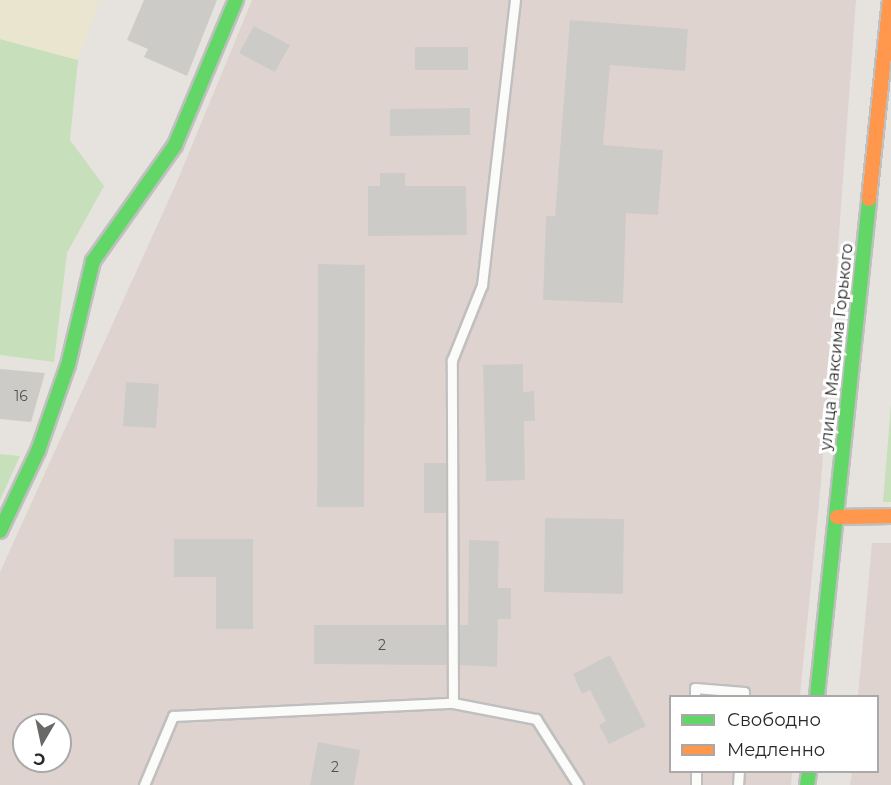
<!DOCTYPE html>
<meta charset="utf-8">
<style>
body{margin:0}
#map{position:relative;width:891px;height:785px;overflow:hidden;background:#e6e3de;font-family:Montserrat,sans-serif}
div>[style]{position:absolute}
.medical>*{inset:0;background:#dfd3d0}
.green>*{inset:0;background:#c7dfba}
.sand>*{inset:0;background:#e9e5ce}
.building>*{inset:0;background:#cdcbc8}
.roads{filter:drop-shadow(2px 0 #c0bfbf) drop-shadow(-2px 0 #c0bfbf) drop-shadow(0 2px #c0bfbf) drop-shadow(0 -2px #c0bfbf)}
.lane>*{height:9px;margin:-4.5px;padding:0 4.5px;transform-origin:4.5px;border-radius:4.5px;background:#fbfbfa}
.fast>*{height:14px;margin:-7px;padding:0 7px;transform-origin:7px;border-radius:7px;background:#63d668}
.slow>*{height:14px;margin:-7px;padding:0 7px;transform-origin:7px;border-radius:7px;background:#ff974d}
span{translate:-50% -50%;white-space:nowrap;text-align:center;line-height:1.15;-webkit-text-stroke:6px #fff;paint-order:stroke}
.number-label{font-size:14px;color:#525251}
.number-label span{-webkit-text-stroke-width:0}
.street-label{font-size:16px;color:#282828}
.legend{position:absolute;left:669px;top:695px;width:210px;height:78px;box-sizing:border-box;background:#fff;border:2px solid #a9a9a9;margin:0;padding:8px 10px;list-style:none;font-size:18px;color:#282828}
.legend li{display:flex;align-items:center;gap:12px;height:30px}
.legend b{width:30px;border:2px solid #a9a9a9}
.north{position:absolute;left:12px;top:713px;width:60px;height:60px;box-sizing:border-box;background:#fff;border:2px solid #a9a9a9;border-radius:50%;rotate:189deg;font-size:16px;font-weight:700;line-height:24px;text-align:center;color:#282828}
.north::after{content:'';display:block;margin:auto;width:21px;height:27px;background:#6a6968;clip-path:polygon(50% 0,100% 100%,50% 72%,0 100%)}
</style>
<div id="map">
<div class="medical">
<i style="clip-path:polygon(evenodd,252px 0,856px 0,821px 483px,800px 696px,670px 696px,670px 772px,792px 772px,791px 785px,0 785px,0 572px,176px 184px,252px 0,24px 725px,60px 725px,60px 761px,24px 761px,24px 725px)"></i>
<i style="clip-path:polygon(872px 543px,891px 543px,891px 785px,850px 785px,852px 772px,878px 772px,878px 696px,858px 696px)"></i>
</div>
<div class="green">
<i style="clip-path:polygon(0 39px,78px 60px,70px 140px,104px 186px,67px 253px,54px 362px,0 355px)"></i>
<i style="clip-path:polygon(891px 404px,891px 502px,883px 502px)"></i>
<i style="clip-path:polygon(0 454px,20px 456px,0 500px)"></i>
</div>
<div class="sand">
<i style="clip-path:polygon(0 0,99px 0,78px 60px,0 39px)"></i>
</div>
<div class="building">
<i style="clip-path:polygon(144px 0,217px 0,187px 76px,144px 57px,148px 49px,127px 40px)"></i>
<i style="clip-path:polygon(570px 20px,688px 29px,685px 71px,610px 65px,603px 145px,663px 150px,658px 215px,626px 213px,623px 303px,543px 300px,546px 216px,555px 216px)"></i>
<i style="clip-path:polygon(254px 26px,290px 45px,275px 72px,239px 53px)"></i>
<i style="clip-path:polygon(415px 47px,468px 47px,468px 70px,415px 70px)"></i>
<i style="clip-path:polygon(470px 108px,470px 135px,390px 136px,390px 109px)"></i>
<i style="clip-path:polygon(380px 173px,405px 173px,405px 186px,466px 186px,467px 235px,368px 236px,368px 186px,380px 186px)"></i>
<i style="clip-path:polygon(318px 264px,365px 265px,364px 507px,317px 507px)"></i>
<i style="clip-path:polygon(523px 364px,523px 392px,534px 391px,535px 421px,524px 421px,525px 480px,486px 481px,483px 365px)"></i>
<i style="clip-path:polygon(0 369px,45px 373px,31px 422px,0 419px)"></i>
<i style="clip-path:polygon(126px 382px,159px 384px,156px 428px,123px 426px)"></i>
<i style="clip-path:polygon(424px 463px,446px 463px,446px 513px,424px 513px)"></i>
<i style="clip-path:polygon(545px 518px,624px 519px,623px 594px,544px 592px)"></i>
<i style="clip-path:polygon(174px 539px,253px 539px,253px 629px,216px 629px,216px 577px,174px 577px)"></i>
<i style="clip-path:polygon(469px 540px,499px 541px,498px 588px,511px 588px,511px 619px,498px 619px,497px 667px,460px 665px,460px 625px,468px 625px)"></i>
<i style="clip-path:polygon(314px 625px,446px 625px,446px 665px,314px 664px)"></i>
<i style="clip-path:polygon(610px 655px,646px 726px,609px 744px,599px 725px,606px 721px,590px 690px,582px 694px,573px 674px)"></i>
<i style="clip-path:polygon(318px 742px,360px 750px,354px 785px,310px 785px)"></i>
</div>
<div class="roads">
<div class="lane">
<i style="left:695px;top:696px;width:8px;rotate:-90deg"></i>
<i style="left:695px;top:688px;width:49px;rotate:4.7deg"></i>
<i style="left:744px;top:692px;width:4px;rotate:90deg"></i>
<i style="left:453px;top:703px;width:343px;rotate:-90.2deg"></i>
<i style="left:452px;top:360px;width:81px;rotate:-68.2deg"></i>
<i style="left:482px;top:285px;width:287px;rotate:-83.4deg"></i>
<i style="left:696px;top:772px;width:13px;rotate:90deg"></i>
<i style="left:144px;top:785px;width:75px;rotate:-67.2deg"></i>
<i style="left:173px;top:716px;width:280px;rotate:-2.7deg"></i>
<i style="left:453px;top:703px;width:85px;rotate:10.9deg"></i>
<i style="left:536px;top:719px;width:78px;rotate:57.5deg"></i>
<i style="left:738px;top:785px;width:13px;rotate:-86deg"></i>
</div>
<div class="fast">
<i style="left:0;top:531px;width:89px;rotate:-64.6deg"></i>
<i style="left:38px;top:451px;width:91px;rotate:-70.8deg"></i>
<i style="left:68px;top:365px;width:107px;rotate:-76.5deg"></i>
<i style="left:93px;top:261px;width:142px;rotate:-54.7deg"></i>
<i style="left:175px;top:145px;width:157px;rotate:-67.2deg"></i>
<i style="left:817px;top:696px;width:500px;rotate:-84deg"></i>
<i style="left:807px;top:785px;width:13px;rotate:-81deg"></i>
</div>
<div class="slow">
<i style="left:869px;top:199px;width:200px;rotate:-84deg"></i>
<i style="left:837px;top:517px;width:54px;rotate:-1.1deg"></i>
</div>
</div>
<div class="number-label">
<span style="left:21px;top:396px">16</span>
<span style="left:382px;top:645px">2</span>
<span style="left:335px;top:767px">2</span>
</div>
<div class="street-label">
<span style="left:837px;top:347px;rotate:-84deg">улица Максима Горького</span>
</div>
<ul class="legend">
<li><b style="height:8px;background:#63d668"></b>Свободно</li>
<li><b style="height:8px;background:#ff974d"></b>Медленно</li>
</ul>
<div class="north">С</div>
</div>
